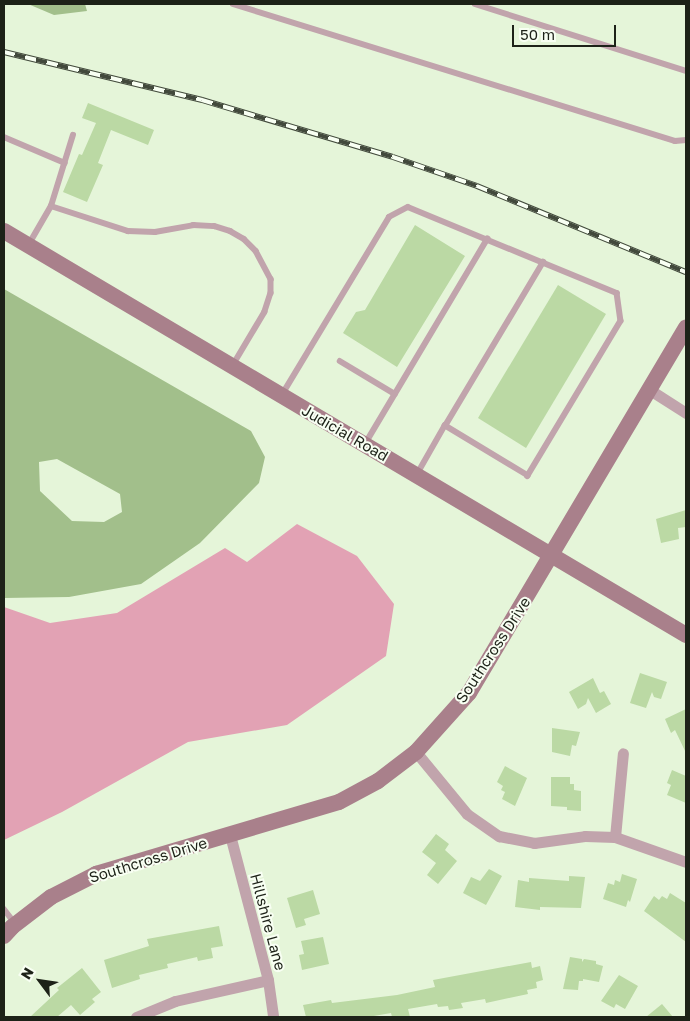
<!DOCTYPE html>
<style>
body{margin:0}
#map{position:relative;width:690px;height:1021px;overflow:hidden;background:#e5f5d9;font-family:"Golos Text",sans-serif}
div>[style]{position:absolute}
.forest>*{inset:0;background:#e2a2b4}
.water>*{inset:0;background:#a2bf8b}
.building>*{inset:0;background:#bbd9a4}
.lane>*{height:5.5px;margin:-2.75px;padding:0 2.75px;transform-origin:2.75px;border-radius:2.75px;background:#c1a4ac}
.street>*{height:11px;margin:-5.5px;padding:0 5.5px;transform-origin:5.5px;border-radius:5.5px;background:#c1a4ac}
.secondary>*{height:16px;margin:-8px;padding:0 8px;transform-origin:8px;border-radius:8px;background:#a9808b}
.rail>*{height:5.5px;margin-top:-2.75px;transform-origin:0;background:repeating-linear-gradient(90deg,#f8fff3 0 11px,#42493c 0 22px);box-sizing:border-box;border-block:1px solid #42493c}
span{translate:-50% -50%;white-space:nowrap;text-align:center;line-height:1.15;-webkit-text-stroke:4px #f8fff3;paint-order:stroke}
.street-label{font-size:15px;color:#1d2218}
.frame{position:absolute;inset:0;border:5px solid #1d2218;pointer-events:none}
.north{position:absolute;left:15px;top:956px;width:50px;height:50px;-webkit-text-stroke:4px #f8fff3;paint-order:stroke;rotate:301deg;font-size:14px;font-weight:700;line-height:20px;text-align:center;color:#1d2218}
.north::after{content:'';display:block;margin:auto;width:18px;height:22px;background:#1d2218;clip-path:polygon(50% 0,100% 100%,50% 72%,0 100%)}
.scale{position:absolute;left:512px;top:25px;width:104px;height:22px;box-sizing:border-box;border:2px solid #1d2218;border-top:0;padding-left:6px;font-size:15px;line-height:18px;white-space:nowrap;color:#1d2218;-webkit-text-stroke:4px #f8fff3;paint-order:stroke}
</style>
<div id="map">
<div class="forest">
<i style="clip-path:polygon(297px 524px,357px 556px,394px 604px,386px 656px,287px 725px,188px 742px,62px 812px,4px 840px,4px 607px,50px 623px,117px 613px,225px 548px,247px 562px)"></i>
</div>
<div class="water">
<i style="clip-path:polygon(28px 4px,85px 4px,87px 11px,54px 15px)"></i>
<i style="clip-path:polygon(evenodd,4px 289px,251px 431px,265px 457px,259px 483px,200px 543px,141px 584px,69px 597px,4px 598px,4px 289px,57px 459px,120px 494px,122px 512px,104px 522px,72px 521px,40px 491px,39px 462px,57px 459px)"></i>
</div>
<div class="building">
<i style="clip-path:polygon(88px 103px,154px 130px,148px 145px,111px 130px,98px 163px,103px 165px,87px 202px,63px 192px,79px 154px,82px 155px,96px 123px,82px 118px)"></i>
<i style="clip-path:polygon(415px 225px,465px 256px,397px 367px,343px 333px,356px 312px,365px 310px)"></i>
<i style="clip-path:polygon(558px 285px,606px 314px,526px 448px,478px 418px)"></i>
<i style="clip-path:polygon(686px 510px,686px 527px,678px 528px,679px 539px,661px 543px,656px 519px)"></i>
<i style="clip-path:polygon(640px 673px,667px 682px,661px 699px,654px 697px,652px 692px,646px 708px,630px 703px)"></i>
<i style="clip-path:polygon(593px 678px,600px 693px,604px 691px,611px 704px,596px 713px,588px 698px,586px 704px,578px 709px,569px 692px)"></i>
<i style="clip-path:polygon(686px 709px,686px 753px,675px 730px,671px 733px,665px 719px)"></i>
<i style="clip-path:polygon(552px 728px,580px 732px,576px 746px,572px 745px,570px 756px,552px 752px)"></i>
<i style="clip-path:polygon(505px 766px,527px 778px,515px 806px,502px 799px,505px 792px,501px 790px,503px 786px,497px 782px)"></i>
<i style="clip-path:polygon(672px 770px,686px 776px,686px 803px,667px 795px,671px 785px,667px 783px)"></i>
<i style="clip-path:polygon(551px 777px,570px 777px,570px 784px,574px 784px,574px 790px,581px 791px,581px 811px,567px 810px,567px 807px,551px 806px)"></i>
<i style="clip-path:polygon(436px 834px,449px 844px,445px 850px,457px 861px,438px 884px,427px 875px,436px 863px,422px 852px)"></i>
<i style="clip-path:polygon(489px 869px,502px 876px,486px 905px,463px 893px,471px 877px,480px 881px)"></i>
<i style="clip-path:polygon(622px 874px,637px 879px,630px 902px,628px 900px,626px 907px,603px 899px,608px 883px,614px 885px,615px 880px,620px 882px)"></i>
<i style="clip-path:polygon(569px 876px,585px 877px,581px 908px,540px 907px,540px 910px,515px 907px,518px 880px,529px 882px,529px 878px,569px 881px)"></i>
<i style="clip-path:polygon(313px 890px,320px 914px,304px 919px,306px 925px,296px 928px,287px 898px)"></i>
<i style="clip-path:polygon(670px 893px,686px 903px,686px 942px,644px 911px,654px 896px,659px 900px,662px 896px,667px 899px)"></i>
<i style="clip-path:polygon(219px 926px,223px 946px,211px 948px,213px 958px,198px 961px,197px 957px,167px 964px,168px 968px,139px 975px,140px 979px,112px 988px,104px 960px,149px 946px,147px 939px)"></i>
<i style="clip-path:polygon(323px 937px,329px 964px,302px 970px,299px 955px,304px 954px,301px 941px)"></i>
<i style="clip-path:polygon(570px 957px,582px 959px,582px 962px,584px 959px,596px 961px,596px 964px,603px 966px,599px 982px,583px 979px,583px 981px,579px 981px,578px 990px,563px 989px)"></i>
<i style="clip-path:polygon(531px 962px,532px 968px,540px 966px,543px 980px,536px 982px,537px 988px,527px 990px,528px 994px,486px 1003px,485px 999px,461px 1003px,463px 1008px,449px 1010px,448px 1006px,438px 1007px,437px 1004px,408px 1009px,410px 1017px,392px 1017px,391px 1013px,368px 1017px,306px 1017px,303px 1005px,331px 1000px,332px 1003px,397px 995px,435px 987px,433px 980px)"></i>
<i style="clip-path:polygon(82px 968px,101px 992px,92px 999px,95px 1002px,80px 1015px,71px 1005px,57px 1017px,30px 1017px,59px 990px,57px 988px)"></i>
<i style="clip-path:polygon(619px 975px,638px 986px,625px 1009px,616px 1004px,614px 1008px,601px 1001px)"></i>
<i style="clip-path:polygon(662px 1004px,673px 1017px,646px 1017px)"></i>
</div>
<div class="lane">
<i style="left:233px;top:4px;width:463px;rotate:17.2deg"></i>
<i style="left:675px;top:141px;width:11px;rotate:-5deg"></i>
<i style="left:475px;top:4px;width:221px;rotate:17.6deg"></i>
<i style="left:4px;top:137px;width:66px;rotate:23.1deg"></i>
<i style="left:51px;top:206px;width:74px;rotate:-72.8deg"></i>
<i style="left:29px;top:244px;width:44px;rotate:-59.9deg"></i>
<i style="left:51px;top:206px;width:81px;rotate:18deg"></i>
<i style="left:128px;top:231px;width:27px;rotate:2deg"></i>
<i style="left:155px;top:232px;width:39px;rotate:-10deg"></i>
<i style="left:193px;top:225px;width:21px;rotate:3deg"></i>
<i style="left:214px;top:226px;width:17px;rotate:17deg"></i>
<i style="left:230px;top:231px;width:16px;rotate:30deg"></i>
<i style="left:244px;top:239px;width:17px;rotate:45deg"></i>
<i style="left:256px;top:251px;width:32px;rotate:62deg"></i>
<i style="left:271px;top:279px;width:14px;rotate:90deg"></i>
<i style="left:271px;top:293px;width:20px;rotate:108deg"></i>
<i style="left:265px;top:312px;width:61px;rotate:120.8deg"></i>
<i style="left:340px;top:361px;width:64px;rotate:31deg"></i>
<i style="left:283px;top:393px;width:205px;rotate:-58.9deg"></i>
<i style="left:389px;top:217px;width:21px;rotate:-28deg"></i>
<i style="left:408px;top:207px;width:226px;rotate:22.4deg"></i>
<i style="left:617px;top:293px;width:28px;rotate:82deg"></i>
<i style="left:621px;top:321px;width:181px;rotate:121deg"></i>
<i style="left:528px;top:476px;width:97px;rotate:-148.9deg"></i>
<i style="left:445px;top:426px;width:56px;rotate:119.7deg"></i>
<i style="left:445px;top:426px;width:191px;rotate:-59.1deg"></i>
<i style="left:365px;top:444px;width:239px;rotate:-59.2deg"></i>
<i style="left:4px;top:909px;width:18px;rotate:52deg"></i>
</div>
<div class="street">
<i style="left:650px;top:390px;width:43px;rotate:32.6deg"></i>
<i style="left:416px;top:752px;width:80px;rotate:50.6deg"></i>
<i style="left:467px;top:814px;width:39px;rotate:35deg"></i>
<i style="left:499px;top:836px;width:36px;rotate:11deg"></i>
<i style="left:534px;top:843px;width:51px;rotate:-7.8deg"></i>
<i style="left:585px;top:836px;width:30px;rotate:2deg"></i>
<i style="left:615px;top:837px;width:75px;rotate:19.4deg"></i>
<i style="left:230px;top:835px;width:150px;rotate:75.3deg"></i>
<i style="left:268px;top:980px;width:37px;rotate:82deg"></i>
<i style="left:615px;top:837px;width:84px;rotate:-84.6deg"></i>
<i style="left:136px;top:1017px;width:42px;rotate:-22.3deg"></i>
<i style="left:175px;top:1001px;width:95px;rotate:-12.7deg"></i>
</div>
<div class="secondary">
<i style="left:4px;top:231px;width:793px;rotate:30.64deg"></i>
<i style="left:4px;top:936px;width:12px;rotate:-48deg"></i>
<i style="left:12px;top:927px;width:49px;rotate:-37.6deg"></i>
<i style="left:51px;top:897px;width:51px;rotate:-27.1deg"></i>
<i style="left:96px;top:874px;width:253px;rotate:-16.5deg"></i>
<i style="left:339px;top:802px;width:44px;rotate:-28.3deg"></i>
<i style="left:378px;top:781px;width:48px;rotate:-37.3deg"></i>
<i style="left:416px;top:752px;width:79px;rotate:-48.1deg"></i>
<i style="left:469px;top:693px;width:425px;rotate:-59.3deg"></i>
</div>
<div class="rail">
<i style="left:4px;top:52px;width:204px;rotate:13.6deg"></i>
<i style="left:202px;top:100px;width:199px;rotate:16.6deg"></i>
<i style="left:393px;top:157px;width:89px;rotate:19deg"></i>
<i style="left:477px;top:186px;width:226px;rotate:22.4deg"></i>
</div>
<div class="street-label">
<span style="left:345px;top:433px;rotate:30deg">Judicial Road</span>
<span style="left:493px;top:650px;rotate:-57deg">Southcross Drive</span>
<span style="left:148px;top:860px;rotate:-17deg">Southcross Drive</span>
<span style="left:268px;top:922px;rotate:75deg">Hillshire Lane</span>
</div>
<div class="frame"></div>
<div class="north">N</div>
<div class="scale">50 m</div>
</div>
